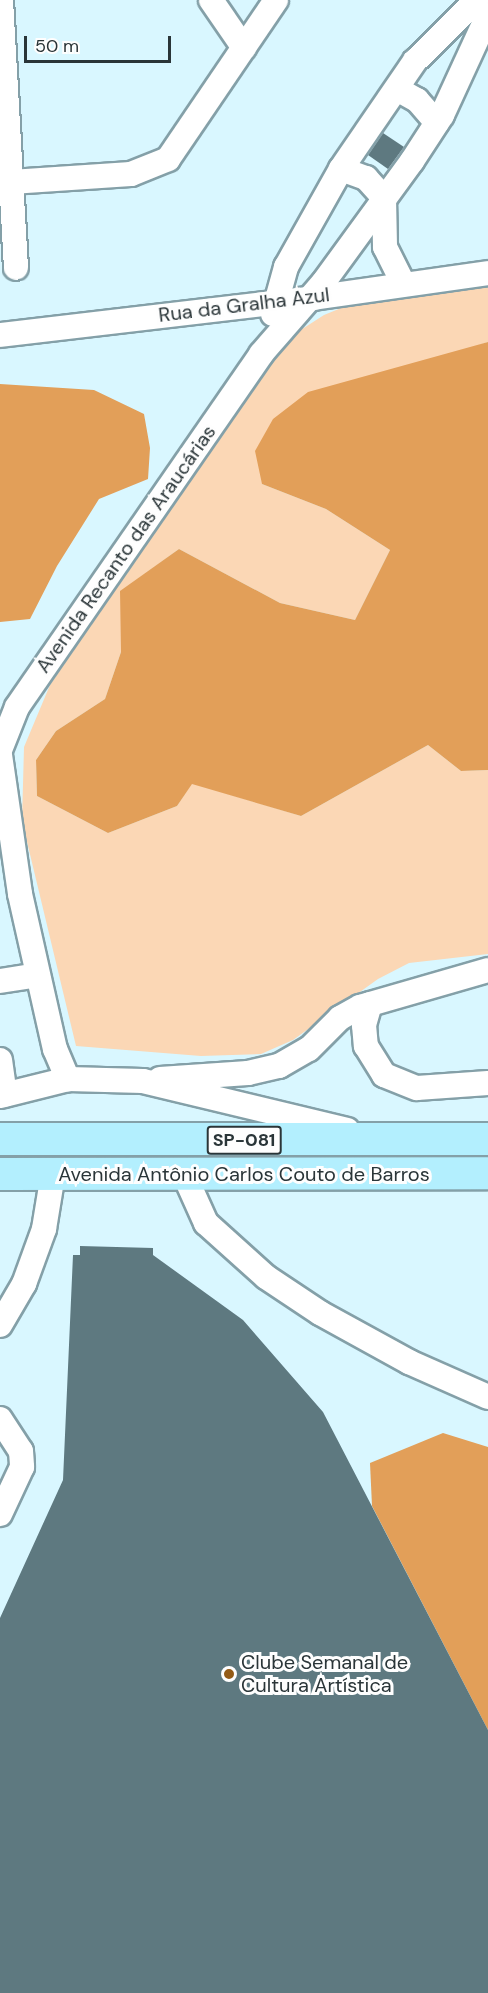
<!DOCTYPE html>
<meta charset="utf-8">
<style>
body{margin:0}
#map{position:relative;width:488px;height:1993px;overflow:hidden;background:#d9f7ff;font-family:"DM Sans",sans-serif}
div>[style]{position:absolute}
.green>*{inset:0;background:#fbd7b5}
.forest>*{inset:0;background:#e29f59}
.building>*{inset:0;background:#5e7980}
.roads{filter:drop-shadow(2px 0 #84a0a8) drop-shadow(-2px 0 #84a0a8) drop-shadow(0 2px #84a0a8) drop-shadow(0 -2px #84a0a8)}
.minor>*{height:24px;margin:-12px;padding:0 12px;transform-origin:12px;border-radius:12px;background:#fff}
.major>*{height:32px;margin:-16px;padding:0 16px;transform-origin:16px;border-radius:16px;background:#b3effe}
.dots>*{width:16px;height:16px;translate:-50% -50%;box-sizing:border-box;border:3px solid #fefefe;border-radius:50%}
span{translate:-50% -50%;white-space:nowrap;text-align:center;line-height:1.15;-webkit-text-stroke:6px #fefefe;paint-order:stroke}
.shield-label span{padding:2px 4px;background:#fefefe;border:2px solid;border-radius:4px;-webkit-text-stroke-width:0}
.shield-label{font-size:18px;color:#2a3538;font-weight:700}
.street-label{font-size:20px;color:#2a3538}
.poi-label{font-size:20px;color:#2a3538}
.left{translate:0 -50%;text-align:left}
.scale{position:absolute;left:24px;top:36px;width:147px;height:27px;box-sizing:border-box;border:3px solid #2a3538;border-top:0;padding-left:8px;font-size:18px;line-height:21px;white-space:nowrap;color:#2a3538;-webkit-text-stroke:4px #fefefe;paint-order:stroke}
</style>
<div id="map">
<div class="green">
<i style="clip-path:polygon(488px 279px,488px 342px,444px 357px,262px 484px,326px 509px,390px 550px,355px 620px,280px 603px,179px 549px,121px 591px,121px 652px,105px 699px,56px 731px,36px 760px,37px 796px,108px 833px,177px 806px,192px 783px,301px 816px,428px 745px,461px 771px,488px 770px,488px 954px,409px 963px,378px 979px,293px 1040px,261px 1054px,201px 1056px,76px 1046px,22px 821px,24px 747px,50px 685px,268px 363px,296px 333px,324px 315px,373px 295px)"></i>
</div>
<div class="forest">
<i style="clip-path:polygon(488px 342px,488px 770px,461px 771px,428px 745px,301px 816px,192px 784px,177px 806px,108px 833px,37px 796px,36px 760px,56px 731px,105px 699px,121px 652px,120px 591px,179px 549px,280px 603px,355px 620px,390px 550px,326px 509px,262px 484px,255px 451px,273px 419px,308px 392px)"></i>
<i style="clip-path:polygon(0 384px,94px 390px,144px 414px,150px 448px,148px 479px,99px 499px,57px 566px,30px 619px,0 622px)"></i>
<i style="clip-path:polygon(443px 1433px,488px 1447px,488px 1730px,372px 1506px,370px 1463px)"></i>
</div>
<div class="building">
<i style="clip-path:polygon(383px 133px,404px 147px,388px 169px,368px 155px)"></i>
<i style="clip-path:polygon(80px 1246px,153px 1248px,153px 1255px,243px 1320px,323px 1412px,488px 1730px,488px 1993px,0 1993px,0 1618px,63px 1480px,73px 1255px,80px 1255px)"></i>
</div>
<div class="roads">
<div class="minor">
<i style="left:1px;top:0;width:268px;rotate:86.8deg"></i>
<i style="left:211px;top:0;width:58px;rotate:55.5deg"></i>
<i style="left:397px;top:89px;width:23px;rotate:29deg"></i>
<i style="left:417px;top:100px;width:30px;rotate:49deg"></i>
<i style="left:341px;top:169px;width:27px;rotate:20deg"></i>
<i style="left:366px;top:178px;width:27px;rotate:48deg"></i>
<i style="left:384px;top:198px;width:49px;rotate:88.8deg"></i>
<i style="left:385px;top:247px;width:40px;rotate:63.4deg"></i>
<i style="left:11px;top:182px;width:120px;rotate:-3.8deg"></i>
<i style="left:131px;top:174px;width:40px;rotate:-22deg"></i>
<i style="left:168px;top:159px;width:192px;rotate:-55.8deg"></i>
<i style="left:273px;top:314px;width:49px;rotate:-74.5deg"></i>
<i style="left:286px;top:267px;width:112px;rotate:-60.7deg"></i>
<i style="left:341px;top:169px;width:131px;rotate:-55.6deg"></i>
<i style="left:415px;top:61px;width:87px;rotate:-44.5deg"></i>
<i style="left:0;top:335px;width:315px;rotate:-6.7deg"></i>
<i style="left:313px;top:298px;width:177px;rotate:-8.1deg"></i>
<i style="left:0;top:750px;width:46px;rotate:-68.4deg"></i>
<i style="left:17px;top:707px;width:429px;rotate:-55.3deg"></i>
<i style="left:261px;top:354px;width:94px;rotate:-48.9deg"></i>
<i style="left:323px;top:283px;width:151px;rotate:-53.9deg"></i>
<i style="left:412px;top:161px;width:55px;rotate:-56.9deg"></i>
<i style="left:442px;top:115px;width:110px;rotate:-65.3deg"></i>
<i style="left:0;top:755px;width:140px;rotate:81.8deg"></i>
<i style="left:20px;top:894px;width:159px;rotate:77.3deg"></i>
<i style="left:55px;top:1049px;width:33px;rotate:67deg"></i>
<i style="left:0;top:981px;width:38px;rotate:-9deg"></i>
<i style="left:370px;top:1004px;width:22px;rotate:106deg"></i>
<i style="left:364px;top:1025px;width:21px;rotate:85deg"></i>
<i style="left:366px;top:1046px;width:34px;rotate:58deg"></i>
<i style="left:384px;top:1075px;width:35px;rotate:22deg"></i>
<i style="left:417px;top:1088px;width:71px;rotate:-4deg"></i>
<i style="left:0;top:1060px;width:35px;rotate:82deg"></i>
<i style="left:160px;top:1079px;width:88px;rotate:-3.9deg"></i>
<i style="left:248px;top:1073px;width:32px;rotate:-13deg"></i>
<i style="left:279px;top:1066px;width:34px;rotate:-30deg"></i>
<i style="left:309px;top:1049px;width:44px;rotate:-45deg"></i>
<i style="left:340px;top:1018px;width:23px;rotate:-29deg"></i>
<i style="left:360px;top:1007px;width:133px;rotate:-16.1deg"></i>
<i style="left:0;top:1096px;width:70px;rotate:-14deg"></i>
<i style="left:68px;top:1079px;width:75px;rotate:1.5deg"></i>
<i style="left:143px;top:1081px;width:210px;rotate:13.5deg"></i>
<i style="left:184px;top:1174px;width:54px;rotate:65.8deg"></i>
<i style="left:206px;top:1223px;width:81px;rotate:42deg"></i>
<i style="left:266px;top:1277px;width:65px;rotate:33.7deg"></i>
<i style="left:320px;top:1313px;width:102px;rotate:28.8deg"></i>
<i style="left:409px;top:1362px;width:86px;rotate:23.9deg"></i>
<i style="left:0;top:1325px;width:48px;rotate:-59.7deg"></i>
<i style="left:24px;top:1284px;width:59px;rotate:-70deg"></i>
<i style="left:44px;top:1229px;width:56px;rotate:-80.7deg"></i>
<i style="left:0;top:1419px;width:38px;rotate:57deg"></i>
<i style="left:21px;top:1451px;width:16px;rotate:86deg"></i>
<i style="left:22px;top:1467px;width:52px;rotate:115.1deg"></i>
</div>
<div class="major">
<i style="left:0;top:1139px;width:488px"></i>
<i style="left:0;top:1174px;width:488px;rotate:-0.1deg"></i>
</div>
</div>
<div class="dots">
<i style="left:229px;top:1674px;background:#945b16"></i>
</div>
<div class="shield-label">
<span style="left:244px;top:1140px">SP-081</span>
</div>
<div class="street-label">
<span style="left:244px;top:305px;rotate:-7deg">Rua da Gralha Azul</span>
<span style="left:126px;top:549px;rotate:-55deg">Avenida Recanto das Araucárias</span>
<span style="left:244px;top:1174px">Avenida Antônio Carlos Couto de Barros</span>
</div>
<div class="poi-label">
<span class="left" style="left:241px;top:1674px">Clube Semanal de<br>Cultura Artística</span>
</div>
<div class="scale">50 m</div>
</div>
